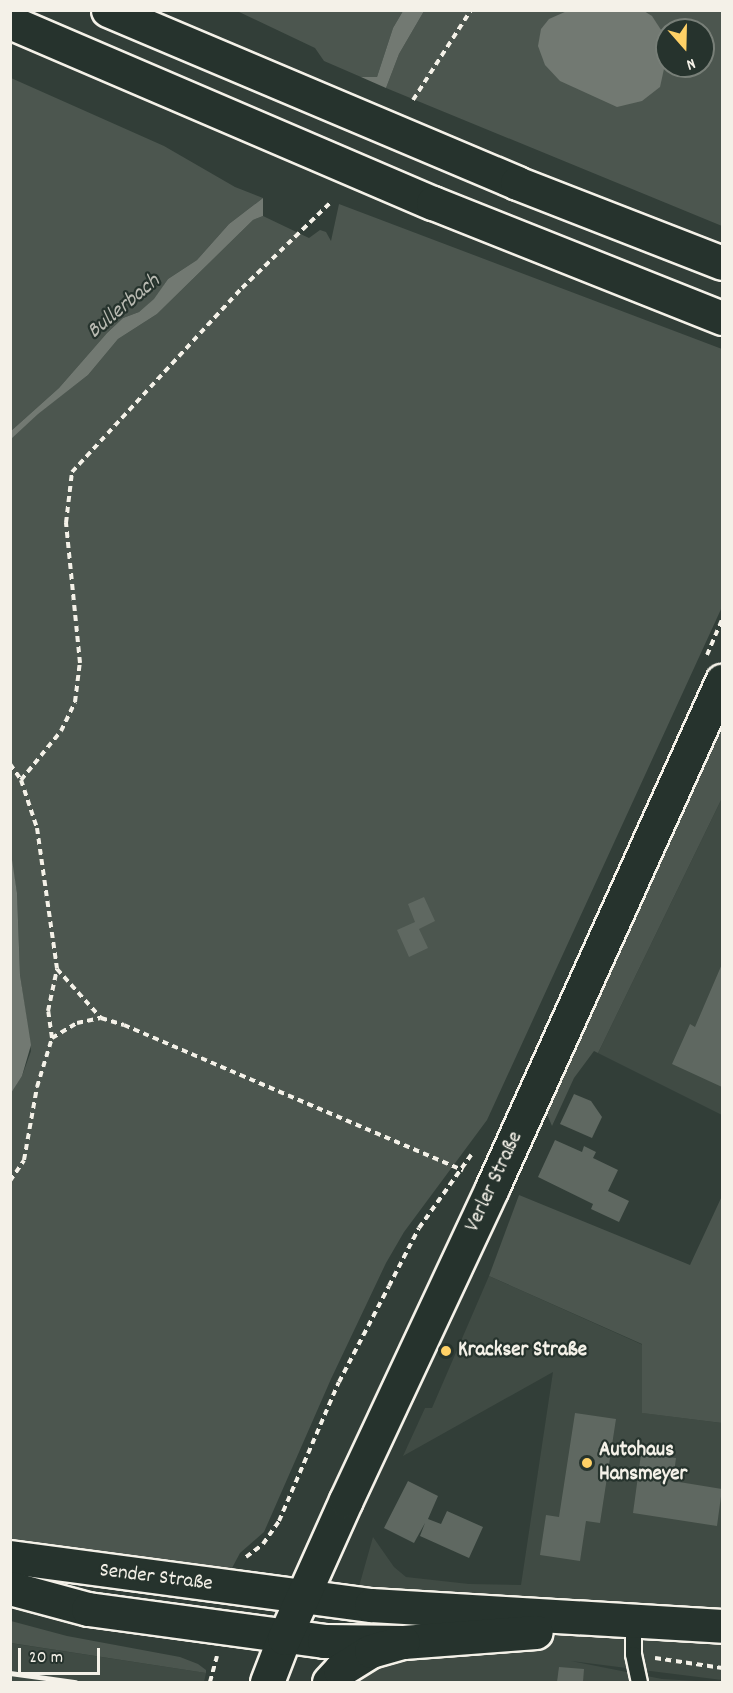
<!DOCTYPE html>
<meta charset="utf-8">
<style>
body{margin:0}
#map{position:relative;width:733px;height:1693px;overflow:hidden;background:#323e38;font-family:Dekko,sans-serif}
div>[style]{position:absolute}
.built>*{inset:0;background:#404b44}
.green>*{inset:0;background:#4c564f}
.water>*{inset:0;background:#727972}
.building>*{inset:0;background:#5f6861}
.path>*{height:4px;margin-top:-2px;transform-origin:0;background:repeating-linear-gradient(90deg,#f4f1e8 0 6px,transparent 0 10.5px)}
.roads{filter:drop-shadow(2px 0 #f4f1e8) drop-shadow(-2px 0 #f4f1e8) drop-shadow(0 2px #f4f1e8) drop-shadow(0 -2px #f4f1e8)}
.service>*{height:15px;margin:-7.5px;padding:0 7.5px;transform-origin:7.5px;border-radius:7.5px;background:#26332d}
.tertiary>*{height:33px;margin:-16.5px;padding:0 16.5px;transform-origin:16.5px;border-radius:16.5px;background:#26332d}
.secondary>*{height:33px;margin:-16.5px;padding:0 16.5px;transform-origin:16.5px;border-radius:16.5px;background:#26332d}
.motorway>*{height:33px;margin:-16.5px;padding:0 16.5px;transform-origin:16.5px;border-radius:16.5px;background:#26332d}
.rail>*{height:4.5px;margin:-2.25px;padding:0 2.25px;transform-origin:2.25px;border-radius:2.25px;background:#f4f1e8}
.dots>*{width:16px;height:16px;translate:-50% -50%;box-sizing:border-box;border:3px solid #26332d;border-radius:50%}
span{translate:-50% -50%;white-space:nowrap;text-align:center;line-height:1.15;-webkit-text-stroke:4.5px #26332d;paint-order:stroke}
.street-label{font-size:21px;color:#f4f1e8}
.poi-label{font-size:21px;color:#f4f1e8;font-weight:700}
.left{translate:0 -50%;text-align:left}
.water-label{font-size:22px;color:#babbb3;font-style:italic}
.frame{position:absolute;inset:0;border:12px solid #f4f1e8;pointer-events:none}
.north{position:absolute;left:655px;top:18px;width:60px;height:60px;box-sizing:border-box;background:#26332d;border:2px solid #787f78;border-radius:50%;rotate:160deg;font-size:16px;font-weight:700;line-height:24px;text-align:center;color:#f4f1e8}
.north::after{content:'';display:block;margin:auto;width:21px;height:27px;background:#ffd166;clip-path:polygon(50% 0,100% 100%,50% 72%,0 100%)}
.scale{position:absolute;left:18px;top:1648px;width:82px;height:27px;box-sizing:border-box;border:3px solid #f4f1e8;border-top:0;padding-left:8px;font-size:18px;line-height:21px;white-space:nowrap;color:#f4f1e8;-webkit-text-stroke:4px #26332d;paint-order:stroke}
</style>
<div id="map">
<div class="built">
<i style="clip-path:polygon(722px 798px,722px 1115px,598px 1053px)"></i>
<i style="clip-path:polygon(489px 1276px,643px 1345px,643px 1413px,722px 1423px,722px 1680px,571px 1661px,662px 1679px,714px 1682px,332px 1682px,373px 1537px,394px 1567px,406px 1577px,469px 1584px,521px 1585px,553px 1372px,403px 1456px,425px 1408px,432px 1408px)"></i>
<i style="clip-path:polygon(10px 1643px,206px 1673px,204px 1682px,206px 1682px,11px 1682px)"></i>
</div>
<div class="green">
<i style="clip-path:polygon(237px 11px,403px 11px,393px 28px,377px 77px,361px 77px,324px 61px,315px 48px)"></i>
<i style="clip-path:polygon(evenodd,424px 11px,722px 11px,722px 226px,386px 88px,399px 54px,424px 11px,667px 30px,703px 30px,703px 66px,667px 66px,667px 30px)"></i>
<i style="clip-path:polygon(11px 78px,164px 146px,235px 187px,263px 198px,229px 224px,197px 260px,168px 279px,155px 299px,139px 312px,123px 318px,107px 333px,59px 388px,11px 431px)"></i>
<i style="clip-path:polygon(339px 204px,722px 349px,722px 607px,487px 1120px,404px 1232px,386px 1263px,331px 1379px,264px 1532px,240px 1553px,232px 1568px,11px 1543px,10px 1093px,22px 1076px,31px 1051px,20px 975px,17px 893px,10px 853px,10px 439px,37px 414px,88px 375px,118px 339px,157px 314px,253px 220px,263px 216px,309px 238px,320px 230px,326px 232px,331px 241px)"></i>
<i style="clip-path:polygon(722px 729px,722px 798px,598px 1053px,594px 1051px,574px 1078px,552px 1126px,544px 1107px)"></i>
<i style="clip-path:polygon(519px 1195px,690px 1265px,722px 1196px,722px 1423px,642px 1413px,642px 1344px,489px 1276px)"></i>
<i style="clip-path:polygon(11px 1621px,67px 1636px,180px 1657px,198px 1664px,206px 1670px,206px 1673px,11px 1643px)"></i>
</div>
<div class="water">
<i style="clip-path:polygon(403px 11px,424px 11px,399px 54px,386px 88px,361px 77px,377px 77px,393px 28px)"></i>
<i style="clip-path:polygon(567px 11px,644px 11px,652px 16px,663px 33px,667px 55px,660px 87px,642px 101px,617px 107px,560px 81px,545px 65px,538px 46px,541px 29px,549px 19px)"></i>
<i style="clip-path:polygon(263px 198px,263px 216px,253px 220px,157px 314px,118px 339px,88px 375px,38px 414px,11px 439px,11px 431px,59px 388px,107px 333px,123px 318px,139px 312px,154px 299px,168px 279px,197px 260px,229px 224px)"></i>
<i style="clip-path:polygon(11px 853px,17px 893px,20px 975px,31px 1045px,22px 1076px,11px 1093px)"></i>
</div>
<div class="building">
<i style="clip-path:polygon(424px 897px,435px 921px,419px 929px,428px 948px,409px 957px,397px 930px,415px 922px,408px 904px)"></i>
<i style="clip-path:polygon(722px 964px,722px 1087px,672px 1064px,690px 1024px,695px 1027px)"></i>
<i style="clip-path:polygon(574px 1094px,591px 1101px,602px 1117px,592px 1138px,560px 1124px)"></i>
<i style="clip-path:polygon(555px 1140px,582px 1152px,584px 1146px,596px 1152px,593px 1158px,618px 1170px,608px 1191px,629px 1201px,619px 1222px,591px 1209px,593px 1204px,538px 1177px)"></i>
<i style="clip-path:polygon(575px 1413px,616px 1419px,600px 1523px,586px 1521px,580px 1561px,540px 1555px,546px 1515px,559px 1517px)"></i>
<i style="clip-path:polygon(641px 1454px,676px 1458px,673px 1481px,722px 1489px,717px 1526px,633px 1513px)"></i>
<i style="clip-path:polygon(408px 1481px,438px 1496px,428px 1519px,441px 1524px,447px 1511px,483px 1527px,469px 1558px,420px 1536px,425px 1523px,414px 1543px,384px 1528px)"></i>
<i style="clip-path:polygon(559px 1667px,584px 1669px,583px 1682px,557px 1682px)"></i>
</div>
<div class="path">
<i style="left:413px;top:100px;width:107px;rotate:-57.2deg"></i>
<i style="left:707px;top:655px;width:38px;rotate:-67deg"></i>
<i style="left:10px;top:764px;width:19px;rotate:55deg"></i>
<i style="left:21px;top:780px;width:51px;rotate:71.6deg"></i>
<i style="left:37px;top:828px;width:142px;rotate:81.9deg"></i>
<i style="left:57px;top:969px;width:66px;rotate:48.1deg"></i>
<i style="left:101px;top:1018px;width:24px;rotate:17deg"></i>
<i style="left:124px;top:1025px;width:369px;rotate:23.2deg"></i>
<i style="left:21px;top:780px;width:63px;rotate:-50.8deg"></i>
<i style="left:61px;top:731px;width:32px;rotate:-64deg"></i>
<i style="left:75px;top:702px;width:39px;rotate:-83deg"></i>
<i style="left:80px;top:663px;width:141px;rotate:-95.7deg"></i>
<i style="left:66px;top:523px;width:51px;rotate:-83.3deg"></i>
<i style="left:72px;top:472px;width:251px;rotate:-47.3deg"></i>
<i style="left:242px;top:288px;width:125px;rotate:-44deg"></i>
<i style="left:52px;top:1038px;width:27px;rotate:-98deg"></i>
<i style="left:48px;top:1011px;width:43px;rotate:-77.9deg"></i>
<i style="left:10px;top:1181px;width:25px;rotate:-56deg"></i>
<i style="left:24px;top:1160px;width:74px;rotate:-79.9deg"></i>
<i style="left:37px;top:1087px;width:51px;rotate:-73deg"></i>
<i style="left:52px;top:1038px;width:29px;rotate:-31deg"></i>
<i style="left:77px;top:1023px;width:24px;rotate:-12deg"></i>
<i style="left:246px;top:1557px;width:21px;rotate:-37deg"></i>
<i style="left:263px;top:1544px;width:28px;rotate:-55deg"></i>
<i style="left:279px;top:1521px;width:151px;rotate:-66.7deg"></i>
<i style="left:339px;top:1382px;width:108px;rotate:-62.5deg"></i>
<i style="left:389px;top:1286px;width:65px;rotate:-62.7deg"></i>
<i style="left:419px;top:1228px;width:90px;rotate:-54.5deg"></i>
<i style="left:655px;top:1658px;width:68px;rotate:8.5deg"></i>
<i style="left:210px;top:1682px;width:27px;rotate:-75deg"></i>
</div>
<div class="roads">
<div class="service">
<i style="left:633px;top:1622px;width:32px;rotate:90deg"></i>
<i style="left:633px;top:1654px;width:29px;rotate:78deg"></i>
</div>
<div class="tertiary">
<i style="left:10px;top:1557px;width:364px;rotate:7.6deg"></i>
<i style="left:371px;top:1605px;width:352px;rotate:3.4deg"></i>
<i style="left:10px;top:1588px;width:81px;rotate:15.1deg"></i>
<i style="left:88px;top:1609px;width:238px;rotate:7.7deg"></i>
<i style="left:324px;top:1641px;width:79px;rotate:0.7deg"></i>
<i style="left:403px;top:1642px;width:133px;rotate:-4.3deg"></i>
</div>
<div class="secondary">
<i style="left:267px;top:1682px;width:47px;rotate:-68.9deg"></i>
<i style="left:284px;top:1638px;width:151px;rotate:-65.8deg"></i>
<i style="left:346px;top:1500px;width:344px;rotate:-64.9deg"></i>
<i style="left:492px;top:1188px;width:557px;rotate:-65.6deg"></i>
<i style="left:329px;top:1682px;width:16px;rotate:-47deg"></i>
<i style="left:340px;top:1670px;width:36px;rotate:-32deg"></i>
<i style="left:371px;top:1651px;width:33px;rotate:-16deg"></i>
</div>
<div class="motorway">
<i style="left:108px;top:10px;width:444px;rotate:22.9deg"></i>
<i style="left:517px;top:183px;width:220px;rotate:21.3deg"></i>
<i style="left:10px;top:22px;width:460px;rotate:23.2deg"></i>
<i style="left:433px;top:203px;width:311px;rotate:21.7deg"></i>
</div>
</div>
<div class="rail">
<i style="left:10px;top:1673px;width:66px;rotate:7.9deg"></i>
</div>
<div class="dots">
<i style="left:446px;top:1351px;background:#ffd166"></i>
<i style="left:587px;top:1463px;background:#ffd166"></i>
</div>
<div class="street-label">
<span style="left:495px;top:1182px;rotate:-65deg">Verler Straße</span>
<span style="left:156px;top:1578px;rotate:7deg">Sender Straße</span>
</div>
<div class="poi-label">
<span class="left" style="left:458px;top:1351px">Krackser Straße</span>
<span class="left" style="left:599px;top:1463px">Autohaus<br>Hansmeyer</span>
</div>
<div class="water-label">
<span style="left:124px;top:307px;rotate:-40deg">Bullerbach</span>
</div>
<div class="frame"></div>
<div class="north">N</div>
<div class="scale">20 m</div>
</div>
